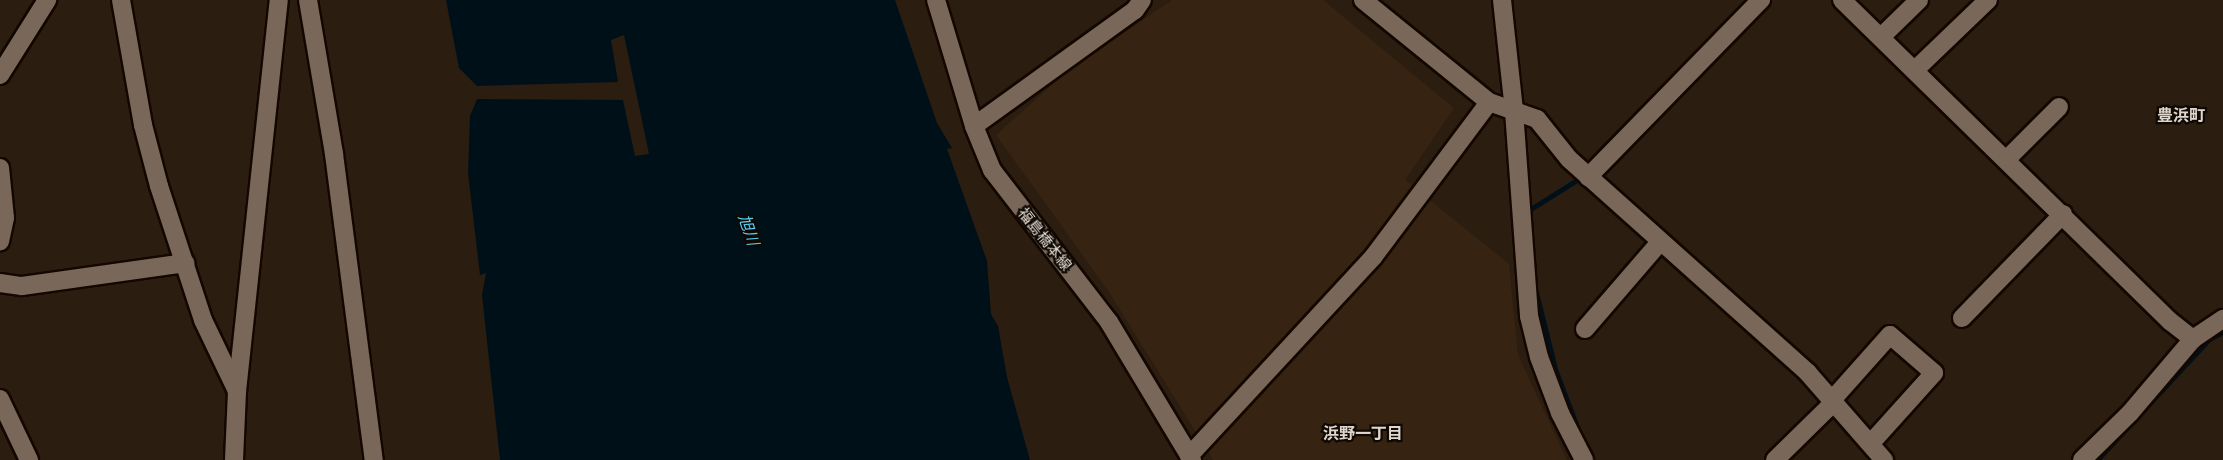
<!DOCTYPE html>
<meta charset="utf-8">
<style>
body{margin:0}
#map{position:relative;width:2223px;height:460px;overflow:hidden;background:#2b1d10;font-family:"Public Sans","Noto Sans JP",sans-serif}
div>[style]{position:absolute}
.built>*{inset:0;background:#362311}
.water>*{inset:0;background:#001019}
.stream>*{height:5px;margin:-2.5px;padding:0 2.5px;transform-origin:2.5px;border-radius:2.5px;background:#001019}
.roads{filter:drop-shadow(2px 0 #130700) drop-shadow(-2px 0 #130700) drop-shadow(0 2px #130700) drop-shadow(0 -2px #130700)}
.street>*{height:18px;margin:-9px;padding:0 9px;transform-origin:9px;border-radius:9px;background:#79685a}
.secondary>*{height:18px;margin:-9px;padding:0 9px;transform-origin:9px;border-radius:9px;background:#79685a}
span{translate:-50% -50%;white-space:nowrap;text-align:center;line-height:1.15;-webkit-text-stroke:4.5px #0f0904;paint-order:stroke}
.street-label{font-size:15px;color:#e0d6ce}
.neighbourhood-label{font-size:16px;color:#e0d6ce;font-weight:700}
.water-label{font-size:16px;color:#57cff7;font-style:italic}
</style>
<div id="map">
<div class="built">
<i style="clip-path:polygon(1172px 0,1323px 0,1454px 108px,1405px 180px,1509px 264px,1518px 355px,1567px 460px,1213px 460px,1109px 292px,996px 135px,1066px 72px)"></i>
</div>
<div class="water">
<i style="clip-path:polygon(446px 0,895px 0,937px 123px,952px 148px,947px 149px,987px 261px,991px 314px,998px 326px,1007px 377px,1030px 460px,500px 460px,482px 295px,486px 273px,480px 275px,468px 173px,470px 116px,477px 99px,623px 100px,635px 156px,649px 154px,624px 35px,611px 40px,618px 82px,477px 86px,459px 68px)"></i>
</div>
<div class="stream">
<i style="left:1746px;top:1px;width:1px;rotate:-45deg"></i>
<i style="left:1713px;top:35px;width:27px;rotate:-45deg"></i>
<i style="left:1529px;top:210px;width:60px;rotate:-32.1deg"></i>
<i style="left:1536px;top:292px;width:79px;rotate:76.1deg"></i>
<i style="left:1555px;top:369px;width:62px;rotate:69.2deg"></i>
<i style="left:2097px;top:460px;width:165px;rotate:-47.2deg"></i>
<i style="left:2209px;top:339px;width:16px;rotate:-27deg"></i>
</div>
<div class="roads">
<div class="street">
<i style="left:121px;top:0;width:127px;rotate:80deg"></i>
<i style="left:143px;top:125px;width:63px;rotate:75.3deg"></i>
<i style="left:159px;top:186px;width:141px;rotate:71.8deg"></i>
<i style="left:203px;top:320px;width:79px;rotate:64.4deg"></i>
<i style="left:308px;top:0;width:156px;rotate:80.4deg"></i>
<i style="left:334px;top:154px;width:309px;rotate:82.6deg"></i>
<i style="left:1363px;top:0;width:162px;rotate:39deg"></i>
<i style="left:1489px;top:102px;width:51px;rotate:19.5deg"></i>
<i style="left:1537px;top:119px;width:51px;rotate:51.3deg"></i>
<i style="left:1569px;top:159px;width:321px;rotate:41.8deg"></i>
<i style="left:1808px;top:373px;width:116px;rotate:48.9deg"></i>
<i style="left:1502px;top:0;width:112px;rotate:83.8deg"></i>
<i style="left:1514px;top:111px;width:206px;rotate:85.8deg"></i>
<i style="left:1529px;top:316px;width:42px;rotate:76.3deg"></i>
<i style="left:1539px;top:357px;width:60px;rotate:69.4deg"></i>
<i style="left:1560px;top:413px;width:53px;rotate:62.9deg"></i>
<i style="left:1842px;top:0;width:460px;rotate:44.4deg"></i>
<i style="left:2171px;top:322px;width:28px;rotate:38deg"></i>
<i style="left:1881px;top:37px;width:53px;rotate:-44.2deg"></i>
<i style="left:1915px;top:70px;width:101px;rotate:-43.8deg"></i>
<i style="left:0;top:75px;width:89px;rotate:-57.9deg"></i>
<i style="left:974px;top:126px;width:198px;rotate:-35.8deg"></i>
<i style="left:1135px;top:10px;width:12px;rotate:-55deg"></i>
<i style="left:2008px;top:158px;width:72px;rotate:-45deg"></i>
<i style="left:0;top:168px;width:50px;rotate:84.3deg"></i>
<i style="left:5px;top:218px;width:24px;rotate:102deg"></i>
<i style="left:1588px;top:177px;width:248px;rotate:-45.7deg"></i>
<i style="left:0;top:283px;width:22px;rotate:8deg"></i>
<i style="left:22px;top:286px;width:165px;rotate:-8deg"></i>
<i style="left:1962px;top:318px;width:145px;rotate:-45.8deg"></i>
<i style="left:1585px;top:329px;width:115px;rotate:-49.2deg"></i>
<i style="left:0;top:399px;width:68px;rotate:64.6deg"></i>
<i style="left:1832px;top:400px;width:87px;rotate:-48.3deg"></i>
<i style="left:1890px;top:335px;width:58px;rotate:40.8deg"></i>
<i style="left:1934px;top:373px;width:94px;rotate:132deg"></i>
<i style="left:1189px;top:456px;width:272px;rotate:-47.2deg"></i>
<i style="left:1374px;top:256px;width:192px;rotate:-53.2deg"></i>
<i style="left:1775px;top:460px;width:83px;rotate:-44.5deg"></i>
<i style="left:2082px;top:460px;width:67px;rotate:-44.4deg"></i>
<i style="left:2130px;top:413px;width:97px;rotate:-49.6deg"></i>
<i style="left:2193px;top:339px;width:36px;rotate:-34deg"></i>
</div>
<div class="secondary">
<i style="left:936px;top:0;width:132px;rotate:73.2deg"></i>
<i style="left:974px;top:126px;width:48px;rotate:67.8deg"></i>
<i style="left:992px;top:170px;width:192px;rotate:52.4deg"></i>
<i style="left:1109px;top:322px;width:161px;rotate:59deg"></i>
<i style="left:234px;top:460px;width:69px;rotate:-87.5deg"></i>
<i style="left:237px;top:391px;width:393px;rotate:-83.9deg"></i>
</div>
</div>
<div class="street-label">
<span style="left:1045px;top:239px;rotate:51deg">福島橋本線</span>
</div>
<div class="neighbourhood-label">
<span style="left:2181px;top:116px">豊浜町</span>
<span style="left:1363px;top:434px">浜野一丁目</span>
</div>
<div class="water-label">
<span style="left:748px;top:230px;rotate:71deg">旭川</span>
</div>
</div>
